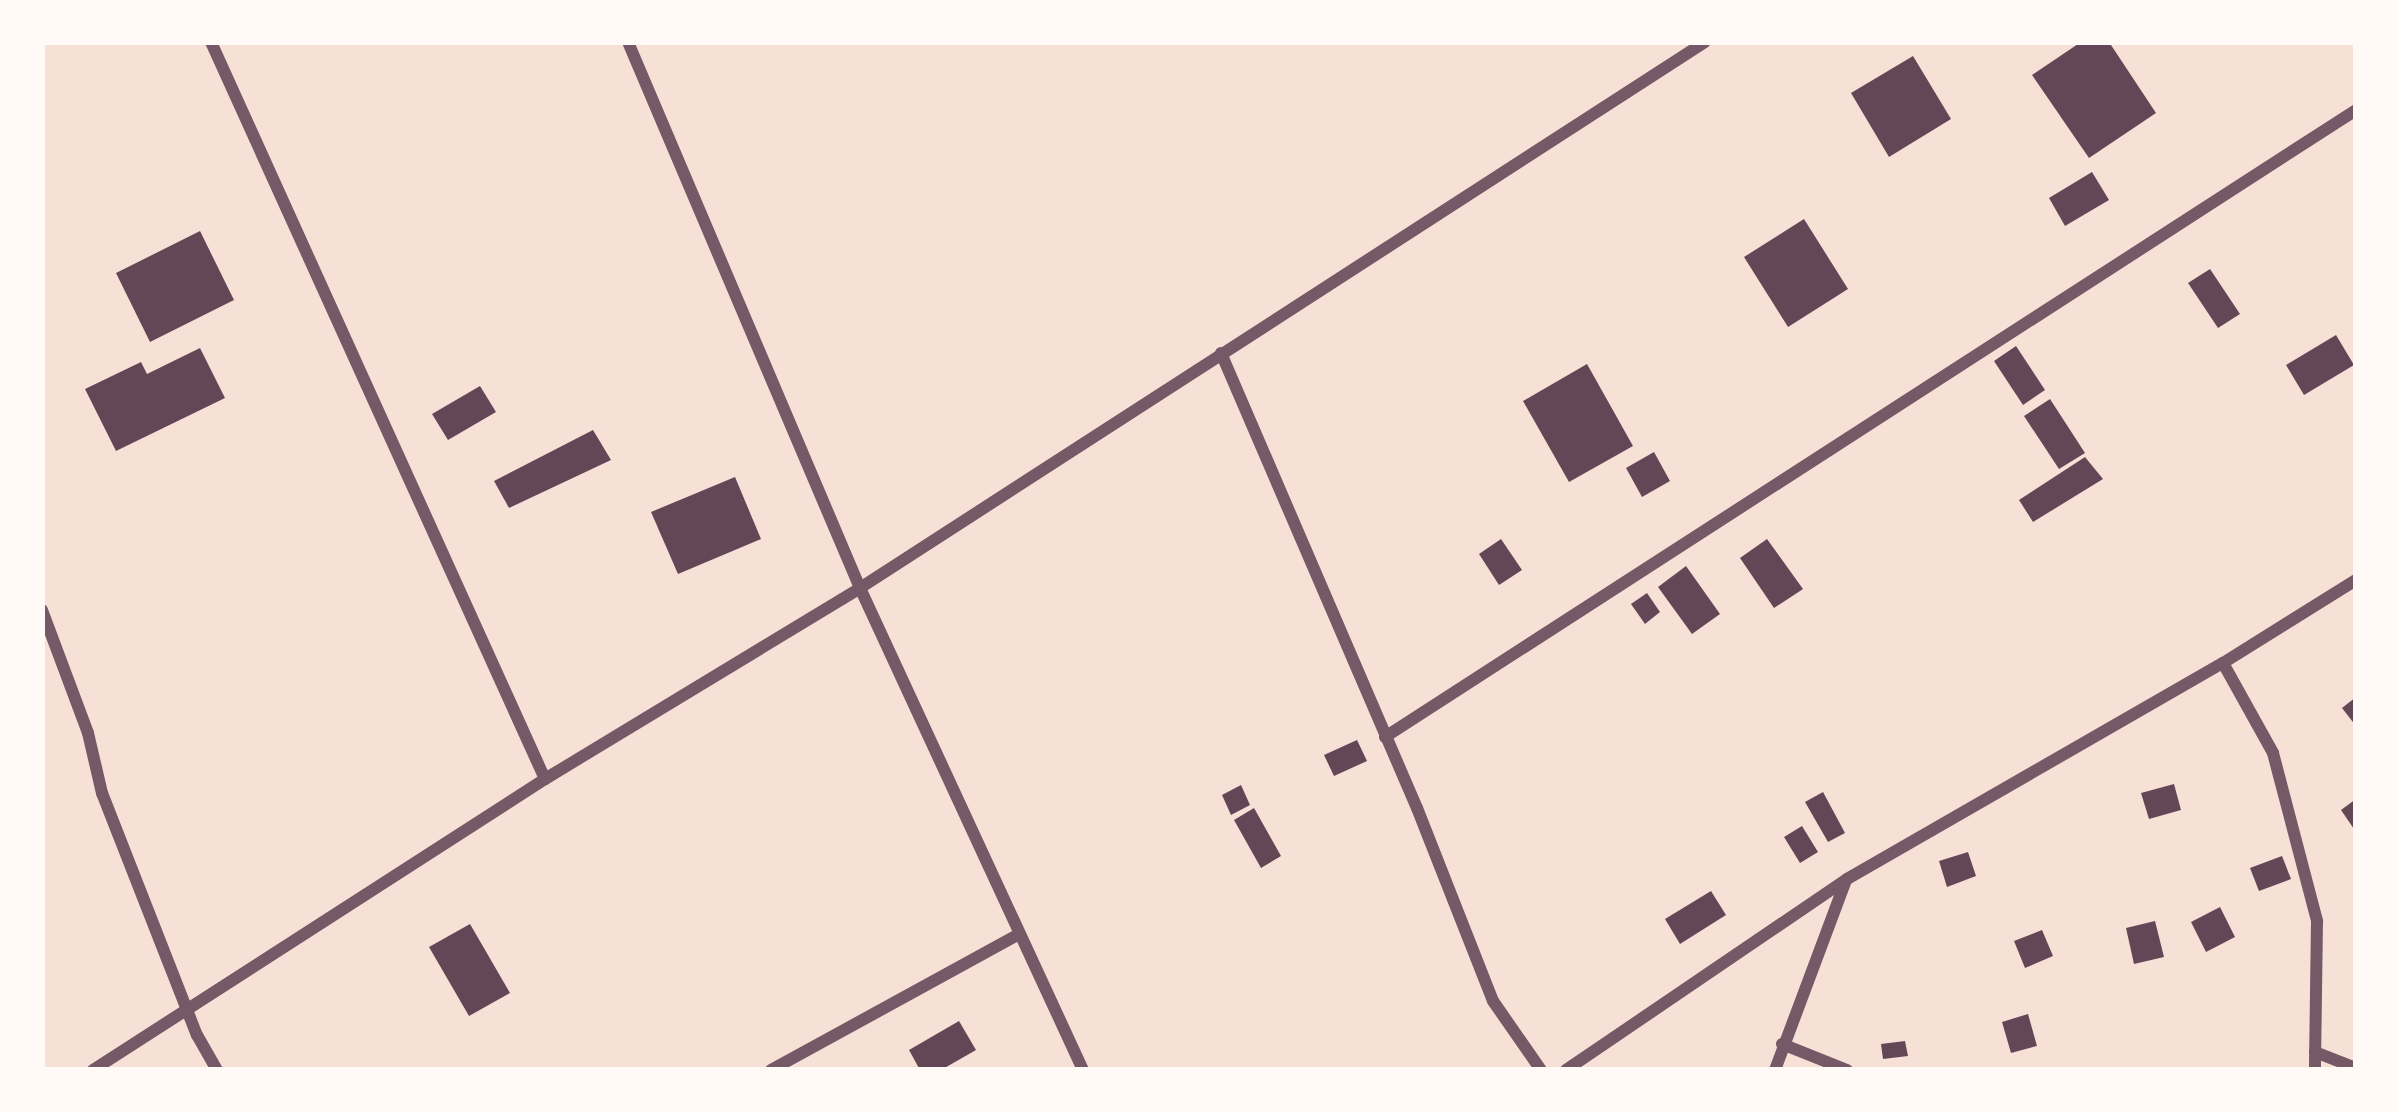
<!DOCTYPE html>
<style>
body{margin:0}
#map{position:relative;width:2398px;height:1112px;overflow:hidden;background:#f7e1d7;font-family:Raleway,sans-serif}
div>[style]{position:absolute}
.building>*{inset:0;background:#644757}
.minor>*{height:12px;margin:-6px;padding:0 6px;transform-origin:6px;border-radius:6px;background:#755966}
span{translate:-50% -50%;white-space:nowrap;text-align:center;line-height:1.15;-webkit-text-stroke:12px #fffaf5;paint-order:stroke}
.frame{position:absolute;inset:0;border:45px solid #fffaf5;pointer-events:none}
</style>
<div id="map">
<div class="building">
<i style="clip-path:polygon(2081px 42px,2109px 42px,2156px 113px,2089px 158px,2032px 75px)"></i>
<i style="clip-path:polygon(1913px 56px,1951px 119px,1889px 157px,1851px 93px)"></i>
<i style="clip-path:polygon(2092px 172px,2109px 200px,2065px 226px,2049px 198px)"></i>
<i style="clip-path:polygon(1804px 219px,1848px 289px,1788px 327px,1744px 257px)"></i>
<i style="clip-path:polygon(200px 231px,234px 300px,150px 342px,116px 273px)"></i>
<i style="clip-path:polygon(2210px 269px,2240px 314px,2218px 328px,2188px 283px)"></i>
<i style="clip-path:polygon(2336px 335px,2354px 365px,2304px 395px,2286px 365px)"></i>
<i style="clip-path:polygon(2016px 346px,2045px 390px,2023px 405px,1994px 361px)"></i>
<i style="clip-path:polygon(200px 348px,225px 398px,116px 451px,85px 389px,141px 362px,147px 374px)"></i>
<i style="clip-path:polygon(1587px 364px,1633px 446px,1569px 482px,1523px 401px)"></i>
<i style="clip-path:polygon(480px 386px,496px 412px,448px 440px,432px 414px)"></i>
<i style="clip-path:polygon(2050px 399px,2085px 453px,2059px 469px,2024px 416px)"></i>
<i style="clip-path:polygon(593px 430px,611px 460px,509px 508px,494px 481px)"></i>
<i style="clip-path:polygon(1654px 452px,1670px 481px,1642px 497px,1626px 468px)"></i>
<i style="clip-path:polygon(2085px 457px,2103px 479px,2033px 522px,2019px 500px)"></i>
<i style="clip-path:polygon(735px 477px,761px 539px,678px 574px,651px 512px)"></i>
<i style="clip-path:polygon(1501px 539px,1522px 570px,1499px 585px,1479px 554px)"></i>
<i style="clip-path:polygon(1767px 539px,1803px 589px,1774px 608px,1740px 558px)"></i>
<i style="clip-path:polygon(1686px 566px,1720px 614px,1692px 634px,1658px 587px)"></i>
<i style="clip-path:polygon(1647px 593px,1660px 612px,1645px 624px,1631px 604px)"></i>
<i style="clip-path:polygon(2356px 697px,2356px 726px,2342px 708px)"></i>
<i style="clip-path:polygon(1357px 740px,1367px 761px,1334px 776px,1324px 755px)"></i>
<i style="clip-path:polygon(2174px 784px,2181px 810px,2149px 819px,2141px 793px)"></i>
<i style="clip-path:polygon(1241px 785px,1250px 805px,1231px 815px,1222px 795px)"></i>
<i style="clip-path:polygon(1823px 792px,1845px 833px,1828px 842px,1805px 802px)"></i>
<i style="clip-path:polygon(2356px 799px,2356px 832px,2341px 810px)"></i>
<i style="clip-path:polygon(1254px 808px,1281px 856px,1261px 868px,1234px 820px)"></i>
<i style="clip-path:polygon(1802px 826px,1818px 852px,1800px 863px,1784px 837px)"></i>
<i style="clip-path:polygon(1968px 852px,1976px 876px,1947px 887px,1939px 861px)"></i>
<i style="clip-path:polygon(2282px 856px,2291px 879px,2259px 891px,2250px 868px)"></i>
<i style="clip-path:polygon(1711px 891px,1726px 915px,1680px 944px,1665px 919px)"></i>
<i style="clip-path:polygon(2220px 907px,2235px 937px,2206px 952px,2191px 922px)"></i>
<i style="clip-path:polygon(2155px 921px,2164px 957px,2134px 964px,2126px 928px)"></i>
<i style="clip-path:polygon(470px 924px,510px 993px,469px 1016px,429px 947px)"></i>
<i style="clip-path:polygon(2042px 930px,2053px 956px,2025px 968px,2014px 941px)"></i>
<i style="clip-path:polygon(2028px 1014px,2037px 1046px,2011px 1053px,2002px 1022px)"></i>
<i style="clip-path:polygon(959px 1021px,976px 1050px,941px 1070px,920px 1070px,909px 1050px)"></i>
<i style="clip-path:polygon(1905px 1041px,1908px 1056px,1883px 1059px,1881px 1044px)"></i>
</div>
<div class="minor">
<i style="left:211px;top:42px;width:809px;rotate:65.62deg"></i>
<i style="left:628px;top:42px;width:593px;rotate:66.98deg"></i>
<i style="left:860px;top:588px;width:531px;rotate:65.17deg"></i>
<i style="left:1221px;top:353px;width:495px;rotate:66.7deg"></i>
<i style="left:1417px;top:808px;width:207px;rotate:68.5deg"></i>
<i style="left:1493px;top:1001px;width:84px;rotate:55.2deg"></i>
<i style="left:42px;top:610px;width:131px;rotate:69.5deg"></i>
<i style="left:88px;top:733px;width:62px;rotate:76.9deg"></i>
<i style="left:102px;top:793px;width:260px;rotate:68.6deg"></i>
<i style="left:197px;top:1035px;width:40px;rotate:60.3deg"></i>
<i style="left:2223px;top:663px;width:103px;rotate:60.9deg"></i>
<i style="left:2273px;top:753px;width:174px;rotate:75.3deg"></i>
<i style="left:2317px;top:921px;width:149px;rotate:90.8deg"></i>
<i style="left:1385px;top:737px;width:1156px;rotate:-32.85deg"></i>
<i style="left:1782px;top:1044px;width:70px;rotate:21.8deg"></i>
<i style="left:2315px;top:1052px;width:44px;rotate:21.3deg"></i>
<i style="left:93px;top:1070px;width:538px;rotate:-32.77deg"></i>
<i style="left:545px;top:779px;width:368px;rotate:-31.2deg"></i>
<i style="left:860px;top:588px;width:1006px;rotate:-32.87deg"></i>
<i style="left:771px;top:1070px;width:283px;rotate:-28.7deg"></i>
<i style="left:1566px;top:1070px;width:340px;rotate:-34.2deg"></i>
<i style="left:1847px;top:879px;width:434px;rotate:-29.9deg"></i>
<i style="left:2223px;top:663px;width:157px;rotate:-32deg"></i>
<i style="left:1775px;top:1070px;width:203px;rotate:-69.5deg"></i>
</div>
<div class="frame"></div>
</div>
